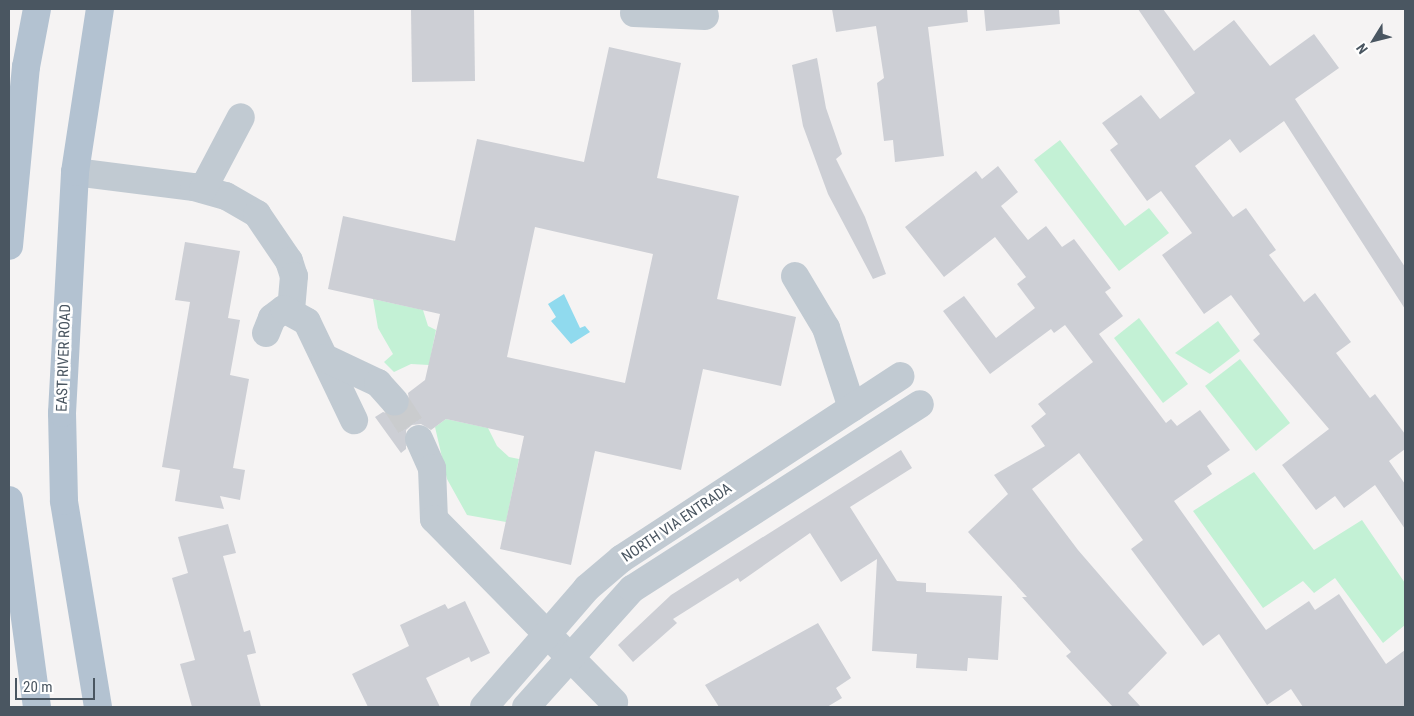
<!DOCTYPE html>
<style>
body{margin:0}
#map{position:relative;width:1414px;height:716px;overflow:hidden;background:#f5f3f3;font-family:"Roboto Condensed",sans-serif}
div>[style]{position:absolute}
.green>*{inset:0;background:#c3f1d5}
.water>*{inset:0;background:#90daee}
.building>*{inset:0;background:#cdcfd5}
.minor-tunnel>*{height:28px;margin-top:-14px;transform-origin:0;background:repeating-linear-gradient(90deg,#caccce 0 28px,transparent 0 42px)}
.minor>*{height:28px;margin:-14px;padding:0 14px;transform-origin:14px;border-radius:14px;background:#c1cad2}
.major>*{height:28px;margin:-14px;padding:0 14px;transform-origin:14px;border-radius:14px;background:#b3c2d1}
span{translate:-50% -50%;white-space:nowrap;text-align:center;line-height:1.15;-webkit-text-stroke:5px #fff;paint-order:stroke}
.street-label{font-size:15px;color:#4a5661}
.frame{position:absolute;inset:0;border:10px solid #4a5661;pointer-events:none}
.north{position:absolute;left:1349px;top:15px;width:50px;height:50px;-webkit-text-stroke:4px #fff;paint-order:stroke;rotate:234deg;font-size:14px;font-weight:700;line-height:20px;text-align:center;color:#4a5661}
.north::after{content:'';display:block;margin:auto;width:18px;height:22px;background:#4a5661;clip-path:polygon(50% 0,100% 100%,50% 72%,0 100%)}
.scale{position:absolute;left:15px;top:678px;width:80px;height:22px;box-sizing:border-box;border:2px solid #4a5661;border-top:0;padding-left:6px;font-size:15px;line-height:18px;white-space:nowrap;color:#4a5661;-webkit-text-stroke:4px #fff;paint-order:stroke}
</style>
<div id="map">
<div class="green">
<i style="clip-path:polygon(1060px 140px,1125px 226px,1149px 208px,1169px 233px,1119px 271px,1034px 160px)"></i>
<i style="clip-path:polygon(373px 299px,423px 310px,428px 326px,436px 330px,429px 365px,411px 364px,394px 372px,384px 362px,393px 354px,378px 328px)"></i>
<i style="clip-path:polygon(1139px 318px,1188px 384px,1163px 403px,1114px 338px)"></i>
<i style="clip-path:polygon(1218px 321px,1240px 351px,1210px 374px,1175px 353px)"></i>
<i style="clip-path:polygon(1240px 359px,1290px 423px,1256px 451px,1205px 386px)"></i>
<i style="clip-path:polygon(446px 419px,488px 428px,497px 446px,509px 457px,519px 459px,506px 522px,467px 515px,447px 479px,435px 427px)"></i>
<i style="clip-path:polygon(1254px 472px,1314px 550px,1362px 520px,1405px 583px,1405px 625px,1383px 643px,1335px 578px,1314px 593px,1303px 581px,1263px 608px,1193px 511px)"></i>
</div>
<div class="water">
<i style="clip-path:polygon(564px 294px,580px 328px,585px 326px,590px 332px,571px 344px,551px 321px,556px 317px,548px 304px)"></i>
</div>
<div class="building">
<i style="clip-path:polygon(411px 9px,474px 9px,475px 81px,412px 82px)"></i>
<i style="clip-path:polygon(832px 9px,967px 9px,968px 22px,928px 27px,944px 156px,895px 162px,893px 140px,884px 141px,877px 83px,884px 78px,876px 26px,836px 32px)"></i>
<i style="clip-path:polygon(984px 9px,1059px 9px,1060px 24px,986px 31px)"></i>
<i style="clip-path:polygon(1138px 9px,1163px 9px,1194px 51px,1234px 20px,1270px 66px,1314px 34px,1339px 68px,1295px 99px,1405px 267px,1405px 309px,1284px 121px,1240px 153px,1230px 139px,1195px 166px,1233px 217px,1246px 208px,1276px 250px,1269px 255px,1304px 302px,1315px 293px,1351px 342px,1336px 353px,1370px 398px,1375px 394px,1405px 434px,1405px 449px,1389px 461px,1405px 484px,1405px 529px,1375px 485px,1344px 508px,1335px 496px,1316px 510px,1282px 465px,1329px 429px,1253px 340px,1260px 334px,1231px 295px,1204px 314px,1162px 255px,1192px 233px,1161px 191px,1147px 201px,1110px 150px,1118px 144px,1102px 123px,1141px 95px,1160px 119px,1195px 93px)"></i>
<i style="clip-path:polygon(evenodd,609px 47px,681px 63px,657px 178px,739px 196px,717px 299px,796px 317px,781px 386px,703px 369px,681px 470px,595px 451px,571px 565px,500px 549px,524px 436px,446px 419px,431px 430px,421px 424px,412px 425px,406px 430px,406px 449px,401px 453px,375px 417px,383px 412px,399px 417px,410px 407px,408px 393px,425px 380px,440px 314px,328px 289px,343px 216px,455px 241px,477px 139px,584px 162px,609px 47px,535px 227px,653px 254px,625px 383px,507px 357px,535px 227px)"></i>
<i style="clip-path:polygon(817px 58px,826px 108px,842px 154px,836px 159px,865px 217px,886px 274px,873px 279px,828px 194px,803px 126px,792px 65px)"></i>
<i style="clip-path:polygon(998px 166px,1018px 192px,1001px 206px,1028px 240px,1046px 226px,1062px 247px,1074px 239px,1111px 288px,1105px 292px,1123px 316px,1099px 334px,1166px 423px,1171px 419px,1177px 426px,1200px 410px,1230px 450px,1207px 466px,1212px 474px,1174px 501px,1266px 630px,1309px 601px,1315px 610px,1339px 594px,1386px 664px,1405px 650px,1405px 707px,1303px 707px,1291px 689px,1267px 705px,1219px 634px,1203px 646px,1131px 549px,1143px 540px,1079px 453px,1032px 489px,1078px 550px,1167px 653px,1128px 693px,1141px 707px,1113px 707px,1066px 656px,1071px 652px,1022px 597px,1027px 597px,968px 532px,1008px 494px,994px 475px,1045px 446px,1031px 426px,1046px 414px,1038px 404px,1093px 362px,1065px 325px,1054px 333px,1051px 329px,990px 374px,943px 311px,964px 296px,996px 338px,1035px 308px,1017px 284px,1026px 277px,995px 237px,944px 277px,905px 227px,976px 171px,982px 179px)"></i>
<i style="clip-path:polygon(185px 242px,240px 251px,228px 318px,240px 320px,230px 375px,249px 379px,233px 468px,245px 470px,240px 500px,220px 496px,224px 509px,175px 501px,180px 470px,162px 467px,190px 302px,175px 300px)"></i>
<i style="clip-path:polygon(901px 450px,912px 468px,850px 507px,897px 581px,926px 583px,926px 592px,1002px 596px,998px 660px,968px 658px,967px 671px,916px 668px,917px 654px,872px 651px,877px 559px,841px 582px,810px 533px,740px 582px,738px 578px,673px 619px,677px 623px,633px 662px,618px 645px,671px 595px)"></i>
<i style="clip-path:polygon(228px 524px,236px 553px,223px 556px,244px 632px,250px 630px,256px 653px,247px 655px,261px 707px,192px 707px,180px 664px,195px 660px,172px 578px,188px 573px,178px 537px)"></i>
<i style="clip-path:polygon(465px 601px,490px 653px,471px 662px,469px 657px,426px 678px,440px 707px,368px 707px,352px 674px,409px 646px,400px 625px,445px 604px,448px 609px)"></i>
<i style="clip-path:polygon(818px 623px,851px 678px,836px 688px,842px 698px,827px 707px,719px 707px,705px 685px)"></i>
</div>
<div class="minor-tunnel">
<i style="left:395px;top:402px;width:44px;rotate:57deg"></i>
</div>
<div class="minor">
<i style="left:634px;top:13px;width:71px;rotate:2.4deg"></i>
<i style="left:75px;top:172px;width:120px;rotate:7.2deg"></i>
<i style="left:194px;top:187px;width:33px;rotate:16deg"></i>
<i style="left:226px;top:196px;width:36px;rotate:30deg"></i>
<i style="left:257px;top:214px;width:57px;rotate:55.8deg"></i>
<i style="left:289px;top:261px;width:16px;rotate:72deg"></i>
<i style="left:294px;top:276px;width:34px;rotate:95deg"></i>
<i style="left:203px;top:189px;width:81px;rotate:-62.2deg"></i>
<i style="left:795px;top:276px;width:61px;rotate:59.2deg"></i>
<i style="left:826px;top:328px;width:84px;rotate:72deg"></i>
<i style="left:266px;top:333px;width:16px;rotate:-68deg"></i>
<i style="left:272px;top:318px;width:15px;rotate:-37deg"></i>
<i style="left:284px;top:309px;width:26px;rotate:29deg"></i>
<i style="left:307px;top:322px;width:109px;rotate:64.4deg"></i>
<i style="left:325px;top:358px;width:59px;rotate:25.3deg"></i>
<i style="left:378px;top:383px;width:25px;rotate:48deg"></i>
<i style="left:419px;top:439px;width:32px;rotate:66deg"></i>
<i style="left:432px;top:468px;width:51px;rotate:87.8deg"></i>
<i style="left:434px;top:519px;width:257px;rotate:45.5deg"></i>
<i style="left:484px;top:707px;width:157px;rotate:-49.1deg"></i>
<i style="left:587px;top:588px;width:45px;rotate:-40.5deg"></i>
<i style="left:621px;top:559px;width:334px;rotate:-33.2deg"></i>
<i style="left:526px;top:707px;width:159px;rotate:-48.1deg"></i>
<i style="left:632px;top:589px;width:342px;rotate:-32.7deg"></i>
</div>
<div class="major">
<i style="left:9px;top:246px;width:180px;rotate:-84.6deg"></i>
<i style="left:26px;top:67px;width:59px;rotate:-79.3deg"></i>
<i style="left:9px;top:500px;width:209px;rotate:82.3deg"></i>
<i style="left:98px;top:707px;width:209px;rotate:-99.4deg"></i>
<i style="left:64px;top:501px;width:88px;rotate:-91.3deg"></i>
<i style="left:62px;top:413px;width:241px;rotate:-86.9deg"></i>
<i style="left:75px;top:172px;width:165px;rotate:-81.3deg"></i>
</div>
<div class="street-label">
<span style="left:64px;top:358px;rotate:-88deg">EAST RIVER ROAD</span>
<span style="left:677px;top:523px;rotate:-34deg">NORTH VIA ENTRADA</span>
</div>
<div class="frame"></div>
<div class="north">N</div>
<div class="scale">20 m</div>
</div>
